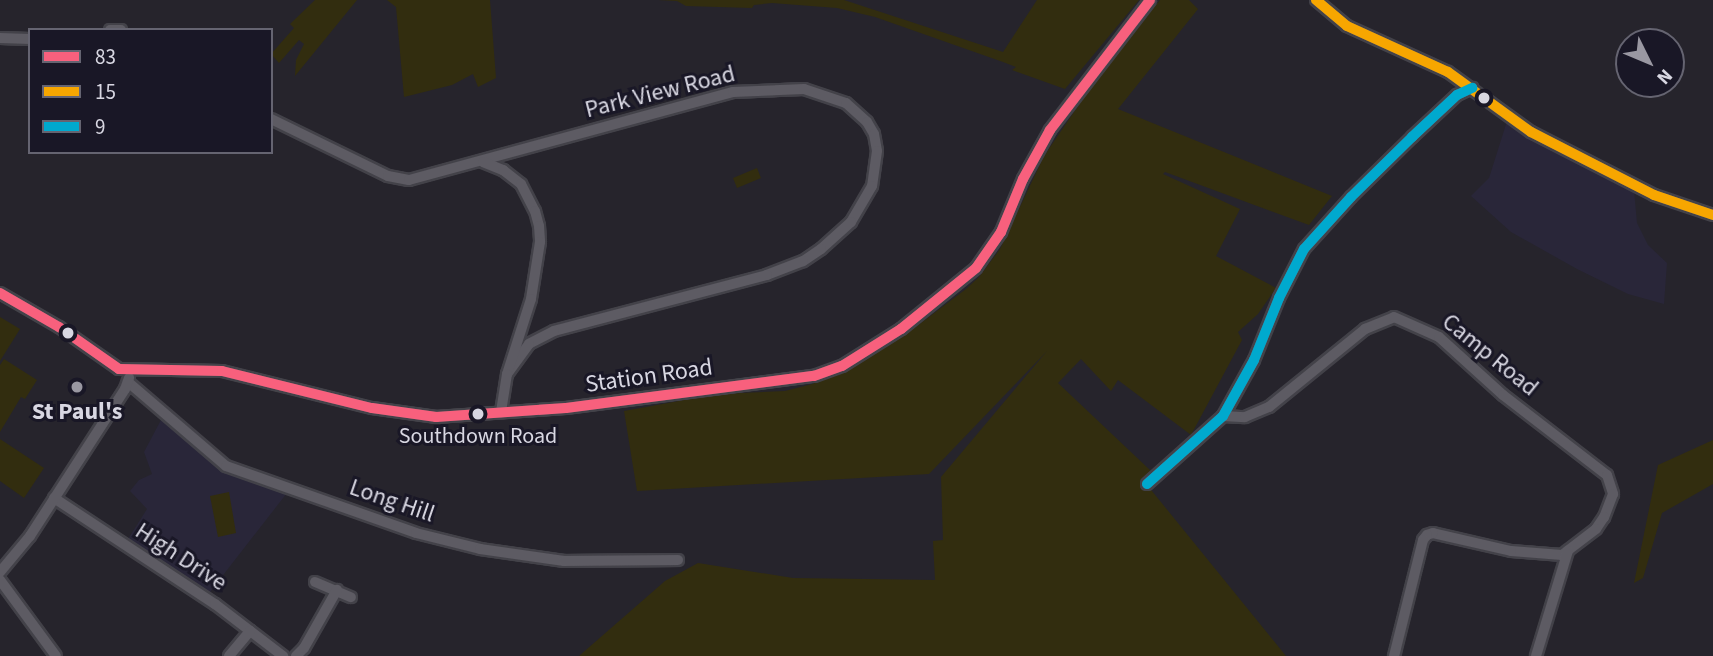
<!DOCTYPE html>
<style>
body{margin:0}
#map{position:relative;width:1713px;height:656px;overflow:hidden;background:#26242c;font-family:"Source Sans 3",sans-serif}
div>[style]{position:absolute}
.built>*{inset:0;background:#292639}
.green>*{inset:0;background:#322d0f}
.roads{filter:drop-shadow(2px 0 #434249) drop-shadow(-2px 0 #434249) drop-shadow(0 2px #434249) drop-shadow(0 -2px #434249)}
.minor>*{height:10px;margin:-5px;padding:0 5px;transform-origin:5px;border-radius:5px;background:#5d5b63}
.bus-1>*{height:10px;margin:-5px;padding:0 5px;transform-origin:5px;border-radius:5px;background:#f8607d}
.bus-2>*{height:10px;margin:-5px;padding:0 5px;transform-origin:5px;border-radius:5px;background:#f7a600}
.bus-3>*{height:10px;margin:-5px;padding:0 5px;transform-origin:5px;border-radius:5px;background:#00a9ce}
.dots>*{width:19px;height:19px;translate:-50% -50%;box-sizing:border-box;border:4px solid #191726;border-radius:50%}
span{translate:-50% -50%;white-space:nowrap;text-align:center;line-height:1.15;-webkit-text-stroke:6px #191726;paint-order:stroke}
.bus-label{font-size:22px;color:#d8d7e2}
.street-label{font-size:24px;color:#d8d7e2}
.poi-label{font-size:24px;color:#d8d7e2;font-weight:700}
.legend{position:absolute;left:28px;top:28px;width:245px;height:126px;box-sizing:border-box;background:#191726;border:2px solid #656471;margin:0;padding:9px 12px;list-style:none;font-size:21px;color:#d8d7e2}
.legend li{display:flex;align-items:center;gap:14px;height:35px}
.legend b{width:35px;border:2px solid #656471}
.north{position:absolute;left:1615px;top:28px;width:70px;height:70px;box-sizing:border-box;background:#191726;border:2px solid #656471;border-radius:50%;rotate:133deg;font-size:19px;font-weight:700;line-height:28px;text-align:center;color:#d8d7e2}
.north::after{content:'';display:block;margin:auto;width:24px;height:32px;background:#9a98a2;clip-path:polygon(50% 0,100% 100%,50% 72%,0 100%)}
</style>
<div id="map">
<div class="built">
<i style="clip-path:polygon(1507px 121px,1634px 190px,1637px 223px,1648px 245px,1667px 263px,1664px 304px,1628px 294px,1577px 269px,1511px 232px,1471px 196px,1489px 178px)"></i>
<i style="clip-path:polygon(162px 418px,223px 470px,287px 493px,210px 592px,128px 539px,147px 509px,130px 491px,139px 480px,152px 474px,144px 452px)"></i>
</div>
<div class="green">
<i style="clip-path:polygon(315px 0,357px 0,295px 76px,296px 60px,304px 44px,299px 40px,279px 63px,271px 54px,294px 28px,290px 24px)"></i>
<i style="clip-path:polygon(387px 0,490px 0,496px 78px,478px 87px,473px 74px,452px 85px,404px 97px,396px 7px)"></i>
<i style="clip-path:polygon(658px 0,844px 0,1003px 52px,1037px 0,1139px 0,1065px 89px,1012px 70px,1016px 67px,1003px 62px,875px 17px,837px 8px,772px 3px,754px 5px,752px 8px,686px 6px,677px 1px)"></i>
<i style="clip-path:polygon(1160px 0,1189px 0,1198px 9px,1118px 109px,1332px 196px,1309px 225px,1165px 172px,1163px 174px,1240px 209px,1216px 256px,1276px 288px,1258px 314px,1238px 332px,1242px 340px,1191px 435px,1118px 380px,1111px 391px,1081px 359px,1058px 383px,1151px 471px,1143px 480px,1286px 656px,579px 656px,665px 581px,698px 563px,793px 578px,935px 580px,933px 541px,943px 540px,941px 477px,1047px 351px,929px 474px,637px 491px,624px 411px,717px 394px,785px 391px,812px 384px,846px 371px,905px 335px,966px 289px,979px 277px,1000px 249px,1044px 156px,1091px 87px)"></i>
<i style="clip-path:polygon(757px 168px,761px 178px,737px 188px,733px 178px)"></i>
<i style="clip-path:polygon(0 317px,20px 329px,0 361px)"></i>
<i style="clip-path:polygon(4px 359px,37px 380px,25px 399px,21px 397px,0 432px,0 365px)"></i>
<i style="clip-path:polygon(0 439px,44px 468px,24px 498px,0 481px)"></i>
<i style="clip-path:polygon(1713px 440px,1713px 484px,1662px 513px,1643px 578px,1634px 583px,1658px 465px)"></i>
<i style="clip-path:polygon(229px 492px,236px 533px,218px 537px,210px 496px)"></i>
</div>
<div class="roads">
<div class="minor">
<i style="left:1316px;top:0;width:40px;rotate:40deg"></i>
<i style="left:1347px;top:26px;width:111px;rotate:24.5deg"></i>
<i style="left:1448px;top:72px;width:102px;rotate:35.9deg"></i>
<i style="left:1531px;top:132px;width:138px;rotate:27.1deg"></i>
<i style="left:1654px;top:195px;width:62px;rotate:18.7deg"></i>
<i style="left:110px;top:30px;width:11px"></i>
<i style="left:0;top:38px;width:30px;rotate:2deg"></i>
<i style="left:271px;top:119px;width:130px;rotate:26deg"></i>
<i style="left:388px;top:176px;width:21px;rotate:11deg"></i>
<i style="left:409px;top:180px;width:336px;rotate:-15.2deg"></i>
<i style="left:733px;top:92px;width:71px;rotate:-2.4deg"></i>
<i style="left:804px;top:89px;width:44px;rotate:18.4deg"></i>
<i style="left:846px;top:103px;width:28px;rotate:42deg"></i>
<i style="left:867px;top:122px;width:14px;rotate:60deg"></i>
<i style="left:874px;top:134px;width:17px;rotate:80deg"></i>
<i style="left:877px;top:151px;width:35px;rotate:98deg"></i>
<i style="left:872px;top:186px;width:42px;rotate:120.3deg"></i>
<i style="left:851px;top:222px;width:40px;rotate:138deg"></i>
<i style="left:821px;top:249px;width:22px;rotate:146deg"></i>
<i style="left:803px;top:261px;width:39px;rotate:159deg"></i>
<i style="left:767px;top:275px;width:220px;rotate:165.3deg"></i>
<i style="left:554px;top:331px;width:28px;rotate:153deg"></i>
<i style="left:529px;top:344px;width:37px;rotate:126deg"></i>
<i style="left:483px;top:162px;width:22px;rotate:22deg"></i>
<i style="left:503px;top:170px;width:23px;rotate:38deg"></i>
<i style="left:521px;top:184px;width:30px;rotate:63deg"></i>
<i style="left:535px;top:211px;width:16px;rotate:75deg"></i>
<i style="left:539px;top:226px;width:16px;rotate:86deg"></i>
<i style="left:540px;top:242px;width:58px;rotate:99deg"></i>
<i style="left:531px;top:299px;width:79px;rotate:107.7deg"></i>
<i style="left:507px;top:374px;width:39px;rotate:99deg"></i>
<i style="left:0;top:293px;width:68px;rotate:30deg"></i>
<i style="left:59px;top:327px;width:73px;rotate:35deg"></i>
<i style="left:119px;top:369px;width:103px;rotate:1.1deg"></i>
<i style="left:222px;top:371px;width:154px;rotate:13.9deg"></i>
<i style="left:372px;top:408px;width:65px;rotate:8deg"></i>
<i style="left:436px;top:417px;width:130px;rotate:-4deg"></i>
<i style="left:566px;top:408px;width:250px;rotate:-7.4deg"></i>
<i style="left:814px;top:376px;width:30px;rotate:-20deg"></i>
<i style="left:842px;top:366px;width:70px;rotate:-32.1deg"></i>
<i style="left:901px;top:329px;width:97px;rotate:-39.1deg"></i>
<i style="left:976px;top:268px;width:44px;rotate:-55.2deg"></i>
<i style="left:1001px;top:232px;width:57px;rotate:-67.5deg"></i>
<i style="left:1023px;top:179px;width:56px;rotate:-61.1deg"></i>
<i style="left:1050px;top:130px;width:164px;rotate:-52.4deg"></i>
<i style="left:128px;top:382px;width:129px;rotate:40.6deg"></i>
<i style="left:226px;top:466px;width:201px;rotate:19.4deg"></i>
<i style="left:416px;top:533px;width:66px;rotate:14deg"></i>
<i style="left:480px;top:549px;width:85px;rotate:8.1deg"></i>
<i style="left:564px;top:561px;width:114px;rotate:-0.5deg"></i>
<i style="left:1223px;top:416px;width:22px;rotate:3deg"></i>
<i style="left:1245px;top:417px;width:26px;rotate:-23deg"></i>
<i style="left:1269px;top:407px;width:124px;rotate:-39.1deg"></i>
<i style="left:1365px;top:329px;width:31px;rotate:-22deg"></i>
<i style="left:1394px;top:317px;width:49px;rotate:24deg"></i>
<i style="left:1439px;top:337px;width:86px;rotate:42.2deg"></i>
<i style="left:1503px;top:395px;width:131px;rotate:37.6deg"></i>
<i style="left:1607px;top:475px;width:20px;rotate:72deg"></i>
<i style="left:1613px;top:494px;width:25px;rotate:111deg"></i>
<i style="left:1604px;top:517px;width:14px;rotate:124deg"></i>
<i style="left:1596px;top:529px;width:43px;rotate:142.6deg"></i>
<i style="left:1562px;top:555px;width:51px;rotate:-175.5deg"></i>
<i style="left:1511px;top:551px;width:80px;rotate:-167deg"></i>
<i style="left:1433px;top:533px;width:6px;rotate:162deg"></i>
<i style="left:1427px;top:535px;width:6px;rotate:129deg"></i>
<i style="left:1423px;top:540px;width:120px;rotate:104deg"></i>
<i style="left:1147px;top:484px;width:102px;rotate:-41.8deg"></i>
<i style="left:1223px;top:416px;width:64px;rotate:-61deg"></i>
<i style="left:1254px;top:360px;width:67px;rotate:-68deg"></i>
<i style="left:1279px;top:298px;width:55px;rotate:-63deg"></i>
<i style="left:1304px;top:249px;width:70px;rotate:-47.9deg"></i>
<i style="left:1351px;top:197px;width:86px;rotate:-44.5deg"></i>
<i style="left:1412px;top:137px;width:62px;rotate:-43deg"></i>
<i style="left:1457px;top:95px;width:17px;rotate:-25deg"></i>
<i style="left:54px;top:498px;width:193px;rotate:33.4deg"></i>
<i style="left:215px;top:604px;width:86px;rotate:37.4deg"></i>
<i style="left:0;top:572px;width:47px;rotate:-50.2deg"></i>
<i style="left:30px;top:536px;width:175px;rotate:-57.1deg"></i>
<i style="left:125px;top:389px;width:12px;rotate:-70deg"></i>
<i style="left:0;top:580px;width:94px;rotate:53.6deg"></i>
<i style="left:315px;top:582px;width:39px;rotate:23deg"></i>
<i style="left:229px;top:656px;width:33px;rotate:-50deg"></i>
<i style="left:296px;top:656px;width:11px;rotate:-45deg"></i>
<i style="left:304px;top:648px;width:67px;rotate:-60.4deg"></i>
<i style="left:1536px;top:656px;width:110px;rotate:-73.1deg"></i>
</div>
</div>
<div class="bus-1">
<i style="left:0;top:293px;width:68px;rotate:30deg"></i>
<i style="left:59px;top:327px;width:73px;rotate:35deg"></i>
<i style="left:119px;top:369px;width:103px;rotate:1.1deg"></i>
<i style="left:222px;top:371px;width:154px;rotate:13.9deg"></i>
<i style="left:372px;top:408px;width:65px;rotate:8deg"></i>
<i style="left:436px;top:417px;width:130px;rotate:-4deg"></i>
<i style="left:566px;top:408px;width:250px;rotate:-7.4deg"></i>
<i style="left:814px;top:376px;width:30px;rotate:-20deg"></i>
<i style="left:842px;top:366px;width:70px;rotate:-32.1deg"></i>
<i style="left:901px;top:329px;width:97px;rotate:-39.1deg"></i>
<i style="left:976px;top:268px;width:44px;rotate:-55.2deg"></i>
<i style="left:1001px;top:232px;width:57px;rotate:-67.5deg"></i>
<i style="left:1023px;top:179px;width:56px;rotate:-61.1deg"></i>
<i style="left:1050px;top:130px;width:164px;rotate:-52.4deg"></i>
</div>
<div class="bus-2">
<i style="left:1316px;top:0;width:40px;rotate:40deg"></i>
<i style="left:1347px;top:26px;width:111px;rotate:24.5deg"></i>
<i style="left:1448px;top:72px;width:102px;rotate:35.9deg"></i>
<i style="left:1531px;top:132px;width:138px;rotate:27.1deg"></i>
<i style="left:1654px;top:195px;width:62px;rotate:18.7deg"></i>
</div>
<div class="bus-3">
<i style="left:1147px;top:484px;width:102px;rotate:-41.8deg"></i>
<i style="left:1223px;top:416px;width:64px;rotate:-61deg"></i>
<i style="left:1254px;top:360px;width:67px;rotate:-68deg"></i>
<i style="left:1279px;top:298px;width:55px;rotate:-63deg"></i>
<i style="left:1304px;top:249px;width:70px;rotate:-47.9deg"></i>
<i style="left:1351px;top:197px;width:86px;rotate:-44.5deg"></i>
<i style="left:1412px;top:137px;width:62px;rotate:-43deg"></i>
<i style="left:1457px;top:95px;width:17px;rotate:-25deg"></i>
</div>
<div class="dots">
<i style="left:1484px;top:98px;background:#d8d7e2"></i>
<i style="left:68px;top:333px;background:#d8d7e2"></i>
<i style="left:77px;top:387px;background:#9a98a2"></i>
<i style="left:478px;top:414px;background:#d8d7e2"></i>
</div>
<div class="bus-label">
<span style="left:478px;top:437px">Southdown Road</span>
</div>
<div class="street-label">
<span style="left:660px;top:92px;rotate:-14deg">Park View Road</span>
<span style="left:1490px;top:355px;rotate:39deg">Camp Road</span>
<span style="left:649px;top:376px;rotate:-8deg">Station Road</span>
<span style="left:392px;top:501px;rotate:19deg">Long Hill</span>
<span style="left:181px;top:557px;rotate:33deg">High Drive</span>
</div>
<div class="poi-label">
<span style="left:77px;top:412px">St Paul's</span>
</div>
<ul class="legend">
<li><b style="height:9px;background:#f8607d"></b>83</li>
<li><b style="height:9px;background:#f7a600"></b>15</li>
<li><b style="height:9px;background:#00a9ce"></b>9</li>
</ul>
<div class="north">N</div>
</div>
